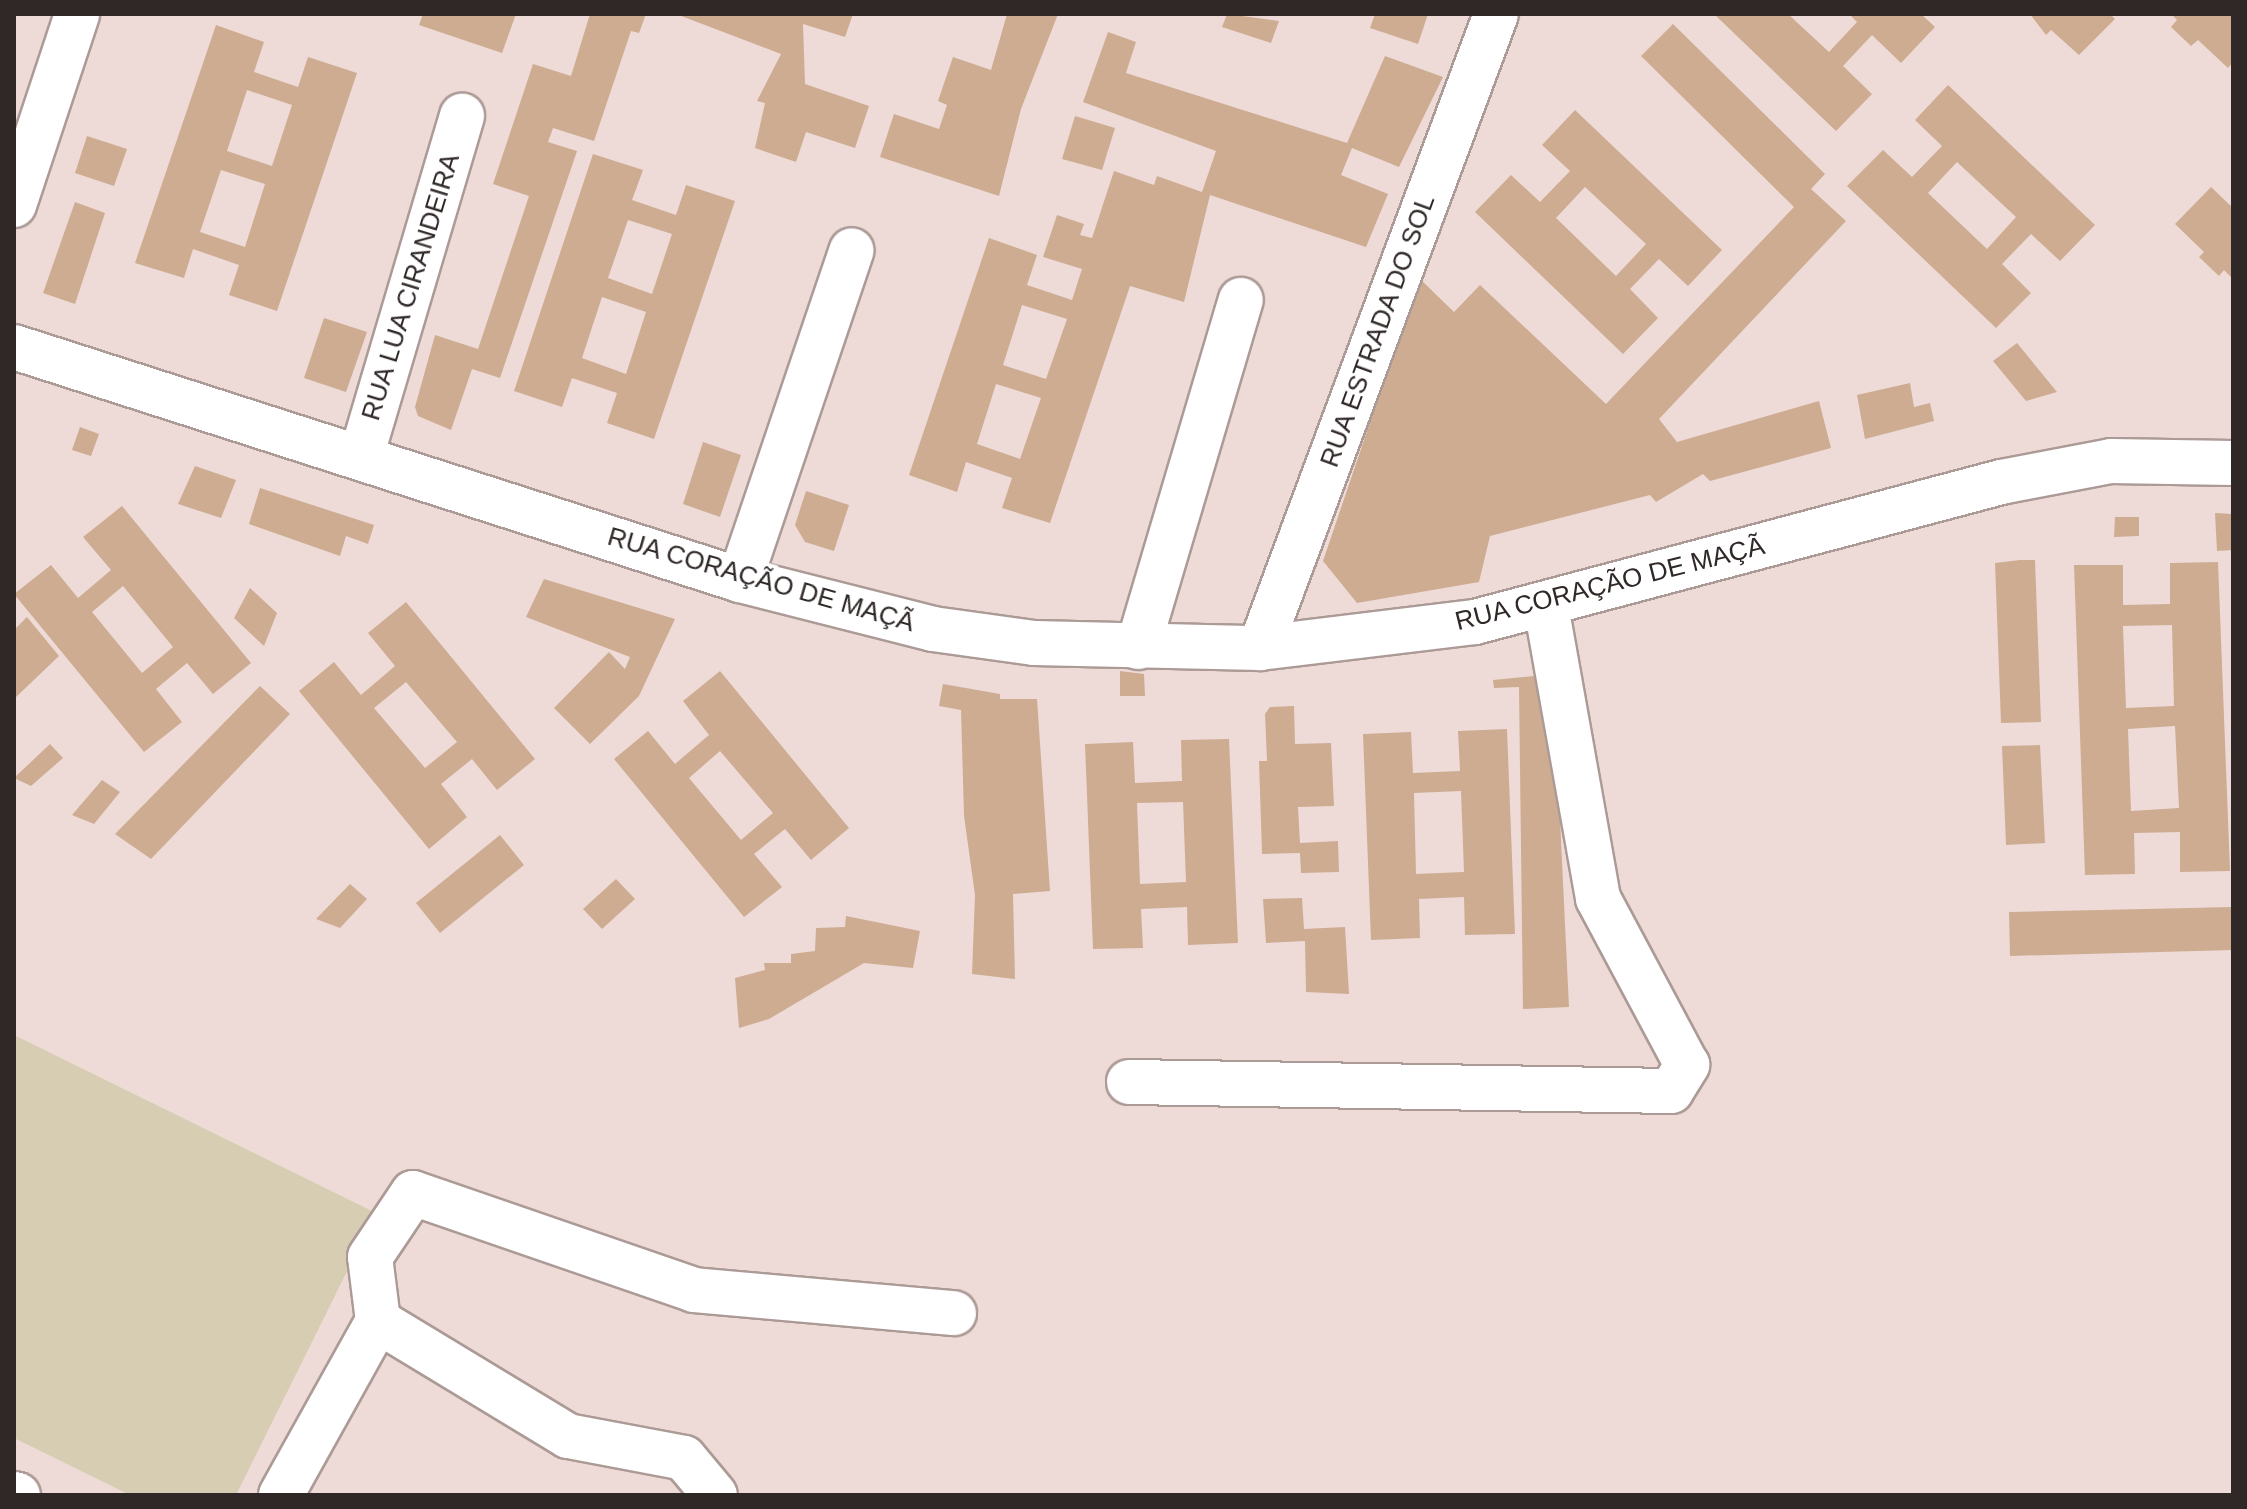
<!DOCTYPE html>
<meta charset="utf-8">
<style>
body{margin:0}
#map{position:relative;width:2247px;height:1509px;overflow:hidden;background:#eedbd7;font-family:Arial,sans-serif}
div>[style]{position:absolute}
.green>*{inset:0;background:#d7cdb3}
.building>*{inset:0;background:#cdac92}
.roads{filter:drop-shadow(2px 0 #ac9a96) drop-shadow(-2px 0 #ac9a96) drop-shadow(0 2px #ac9a96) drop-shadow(0 -2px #ac9a96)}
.minor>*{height:44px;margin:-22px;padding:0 22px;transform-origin:22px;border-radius:22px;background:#fff}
span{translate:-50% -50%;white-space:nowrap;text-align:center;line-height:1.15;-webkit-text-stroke:7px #fff;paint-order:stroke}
.street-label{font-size:26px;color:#2f2827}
.frame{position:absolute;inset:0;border:16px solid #2f2827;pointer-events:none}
</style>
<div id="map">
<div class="green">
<i style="clip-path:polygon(14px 1035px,376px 1213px,236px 1495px,130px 1495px,14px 1438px)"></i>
</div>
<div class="building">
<i style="clip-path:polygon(423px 14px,516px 14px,502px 53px,419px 25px)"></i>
<i style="clip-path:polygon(590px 14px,646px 14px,639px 33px,631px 31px,594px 141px,553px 128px,548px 142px,577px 151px,500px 378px,472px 369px,451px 430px,418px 416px,415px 407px,435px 335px,478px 349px,529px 196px,493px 184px,533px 64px,571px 76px)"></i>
<i style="clip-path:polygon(676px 14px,853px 14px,845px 37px,803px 24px,805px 84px,869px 106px,855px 148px,806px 132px,796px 162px,755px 148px,765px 103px,757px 101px,781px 54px)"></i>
<i style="clip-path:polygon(1007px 14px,1058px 14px,1021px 109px,999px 196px,880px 157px,894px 114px,939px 129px,947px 105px,938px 101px,953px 57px,991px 70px)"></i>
<i style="clip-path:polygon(1227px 14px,1279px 21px,1271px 43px,1222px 27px)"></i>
<i style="clip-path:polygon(1375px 14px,1428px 14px,1418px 44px,1370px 28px)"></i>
<i style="clip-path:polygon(1714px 14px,1788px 14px,1829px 52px,1857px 22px,1849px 14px,1921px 14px,1935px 27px,1901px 63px,1872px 35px,1843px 66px,1872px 94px,1836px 131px)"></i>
<i style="clip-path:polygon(2030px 14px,2110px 14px,2115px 19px,2079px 55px,2051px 30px,2046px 35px)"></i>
<i style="clip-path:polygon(2171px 14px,2233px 14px,2233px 62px,2228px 68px,2198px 40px,2191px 46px,2171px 27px,2177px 20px)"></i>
<i style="clip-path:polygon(1673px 24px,1825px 174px,1811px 189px,1846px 221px,1659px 419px,1677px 442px,1819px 401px,1831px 448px,1710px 481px,1703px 474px,1656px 502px,1650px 495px,1490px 536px,1479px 582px,1357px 603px,1323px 561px,1419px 278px,1454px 312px,1480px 285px,1606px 404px,1794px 207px,1641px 56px)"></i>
<i style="clip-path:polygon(evenodd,216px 25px,264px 42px,254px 72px,298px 87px,308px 57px,357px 73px,277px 311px,229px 295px,239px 265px,193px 249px,184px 278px,135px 263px,216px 25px,247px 90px,292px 105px,272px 166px,227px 151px,247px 90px,216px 25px,221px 170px,265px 184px,245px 247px,200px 232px,221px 170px)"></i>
<i style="clip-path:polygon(evenodd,1108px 32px,1136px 42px,1126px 73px,1347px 143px,1385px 56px,1443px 77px,1399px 167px,1352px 148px,1341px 175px,1388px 194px,1366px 247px,1210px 195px,1184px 302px,1130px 286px,1050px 523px,1002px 508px,1012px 478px,966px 462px,957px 492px,909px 475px,989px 238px,1037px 255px,1027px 285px,1072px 300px,1082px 269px,1043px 257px,1057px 215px,1084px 224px,1080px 235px,1092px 238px,1114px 171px,1154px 185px,1157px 176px,1202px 192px,1216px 151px,1083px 102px,1108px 32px,1022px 305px,1067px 319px,1046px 379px,1003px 365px,1022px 305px,1108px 32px,996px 384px,1041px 398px,1020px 459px,977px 444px,996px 384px)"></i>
<i style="clip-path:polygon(evenodd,1948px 85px,2095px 225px,2060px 261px,2031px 234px,2002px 264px,2031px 293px,1996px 328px,1847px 186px,1883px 150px,1912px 177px,1942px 146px,1915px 120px,1948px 85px,1957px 162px,2016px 217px,1987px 249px,1928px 193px,1957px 162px)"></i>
<i style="clip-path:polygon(evenodd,1575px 110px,1722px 250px,1688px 286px,1659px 259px,1630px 289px,1658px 318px,1623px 354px,1475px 212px,1511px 175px,1540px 202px,1570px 171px,1542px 145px,1575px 110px,1585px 187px,1646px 244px,1616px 276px,1556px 218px,1585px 187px)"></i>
<i style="clip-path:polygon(1075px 116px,1115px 128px,1102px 170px,1062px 159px)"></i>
<i style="clip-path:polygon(87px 136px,127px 149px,114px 186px,75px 173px)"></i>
<i style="clip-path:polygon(evenodd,593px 154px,643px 170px,632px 200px,676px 215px,686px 185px,735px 201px,654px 439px,607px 423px,617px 393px,572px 378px,562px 407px,514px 391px,593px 154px,628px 220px,672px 234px,652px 294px,608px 278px,628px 220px,593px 154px,602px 297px,646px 312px,626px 374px,582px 358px,602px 297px)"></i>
<i style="clip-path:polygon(2211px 187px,2233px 208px,2233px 279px,2224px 270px,2219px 276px,2199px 257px,2204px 252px,2175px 224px)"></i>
<i style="clip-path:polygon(75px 202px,105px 213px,75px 304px,43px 293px)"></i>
<i style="clip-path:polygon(324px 318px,367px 332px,346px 392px,304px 378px)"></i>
<i style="clip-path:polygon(2017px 343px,2057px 392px,2026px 401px,1993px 361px)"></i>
<i style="clip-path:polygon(1910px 383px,1914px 407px,1930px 403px,1934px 421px,1865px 439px,1857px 395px)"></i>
<i style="clip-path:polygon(80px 427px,99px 434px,91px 456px,72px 450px)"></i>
<i style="clip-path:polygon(703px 442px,741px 455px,720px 517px,683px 504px)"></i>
<i style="clip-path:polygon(195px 466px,236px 480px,221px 518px,178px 504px)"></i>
<i style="clip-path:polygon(260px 488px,374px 525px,368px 544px,346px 536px,340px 556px,249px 524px)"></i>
<i style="clip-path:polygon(806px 491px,849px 505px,834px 551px,805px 542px,795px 525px)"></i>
<i style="clip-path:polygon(evenodd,122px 506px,251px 663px,213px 694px,187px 663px,156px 689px,182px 722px,144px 752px,14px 594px,51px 565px,78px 598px,111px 570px,83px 537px,122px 506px,123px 586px,173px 647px,142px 673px,92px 612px,123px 586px)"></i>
<i style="clip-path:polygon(2215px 513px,2233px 514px,2233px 550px,2217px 551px)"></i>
<i style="clip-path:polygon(2115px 517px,2139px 517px,2139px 536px,2114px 537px)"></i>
<i style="clip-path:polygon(2020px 560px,2035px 560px,2041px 722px,2001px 723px,1995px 563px)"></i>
<i style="clip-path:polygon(evenodd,2218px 562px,2230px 871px,2180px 872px,2180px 832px,2134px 833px,2135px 874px,2085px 875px,2074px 565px,2123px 565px,2123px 605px,2170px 604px,2170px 563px,2218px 562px,2172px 625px,2174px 706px,2126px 708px,2123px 626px,2172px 625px,2218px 562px,2175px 726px,2179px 808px,2131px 811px,2128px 729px,2175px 726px)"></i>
<i style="clip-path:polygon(544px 579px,675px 619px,639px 696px,590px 744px,554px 708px,609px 652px,625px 669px,630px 657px,526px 617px)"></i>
<i style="clip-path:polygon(250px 588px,277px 613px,264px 646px,234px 618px)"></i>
<i style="clip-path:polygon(evenodd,406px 602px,535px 759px,497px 790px,472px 759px,441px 784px,467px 817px,429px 849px,299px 691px,334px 662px,361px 695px,395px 666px,368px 633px,406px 602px,406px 682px,457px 742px,425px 768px,374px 708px,406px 682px)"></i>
<i style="clip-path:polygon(27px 617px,59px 656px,14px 699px,14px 630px)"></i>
<i style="clip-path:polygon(evenodd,720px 671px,849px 828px,811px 860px,785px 829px,754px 854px,782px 887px,744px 917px,614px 759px,648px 731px,675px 764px,709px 735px,683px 701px,720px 671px,720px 751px,773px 813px,741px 840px,689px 778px,720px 751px)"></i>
<i style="clip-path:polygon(1120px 671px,1144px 674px,1145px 696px,1120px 696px)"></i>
<i style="clip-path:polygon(1553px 674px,1569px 1007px,1523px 1009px,1519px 687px,1494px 688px,1493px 680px)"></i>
<i style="clip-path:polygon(943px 684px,1000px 694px,1000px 699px,1037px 699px,1050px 891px,1013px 894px,1015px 979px,972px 974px,975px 895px,964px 816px,961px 710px,939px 706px)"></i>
<i style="clip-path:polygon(260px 686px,290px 714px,151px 859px,115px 834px)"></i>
<i style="clip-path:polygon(1294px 706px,1295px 744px,1331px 743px,1334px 806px,1298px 807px,1300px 843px,1338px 841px,1339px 872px,1301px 873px,1300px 853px,1262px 854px,1259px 761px,1267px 761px,1265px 714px,1270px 707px)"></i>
<i style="clip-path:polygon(evenodd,1507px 729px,1515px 934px,1465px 935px,1464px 897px,1419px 899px,1420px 938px,1371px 940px,1363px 734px,1411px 732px,1413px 773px,1460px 771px,1458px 731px,1507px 729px,1461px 791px,1464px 872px,1416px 874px,1414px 793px,1461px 791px)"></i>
<i style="clip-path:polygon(evenodd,1229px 739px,1238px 943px,1188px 945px,1187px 907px,1141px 909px,1143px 948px,1093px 949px,1085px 744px,1133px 742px,1135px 783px,1182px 781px,1181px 740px,1229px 739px,1183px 802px,1186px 882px,1140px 884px,1137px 803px,1183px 802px)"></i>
<i style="clip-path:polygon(50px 744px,63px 758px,31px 786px,14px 778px)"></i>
<i style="clip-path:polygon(2040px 745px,2045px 843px,2006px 845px,2002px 746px)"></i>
<i style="clip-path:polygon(102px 780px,120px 792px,94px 824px,72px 815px)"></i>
<i style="clip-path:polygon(500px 835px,524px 865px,440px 933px,416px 903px)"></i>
<i style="clip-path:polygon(616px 879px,635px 899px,602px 929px,583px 909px)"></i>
<i style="clip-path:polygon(350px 884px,367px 899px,340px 928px,316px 919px)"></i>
<i style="clip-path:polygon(1302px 898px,1304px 929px,1345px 927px,1349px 994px,1306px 992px,1305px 941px,1266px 943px,1263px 899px)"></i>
<i style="clip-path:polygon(2233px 907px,2233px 950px,2010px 956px,2009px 912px)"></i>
<i style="clip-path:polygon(846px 916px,920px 931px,913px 968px,864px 963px,769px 1019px,739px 1028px,735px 978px,765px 970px,764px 963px,791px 963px,791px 954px,815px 951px,816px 928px,845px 927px)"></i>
</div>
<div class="roads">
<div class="minor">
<i style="left:14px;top:205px;width:201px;rotate:-71.7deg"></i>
<i style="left:14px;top:347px;width:762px;rotate:17.79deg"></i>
<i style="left:740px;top:580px;width:199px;rotate:14.2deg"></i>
<i style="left:933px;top:629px;width:102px;rotate:7.9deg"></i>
<i style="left:1034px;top:643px;width:226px;rotate:1.3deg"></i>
<i style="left:1260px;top:648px;width:217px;rotate:-6.9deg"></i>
<i style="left:1475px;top:622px;width:544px;rotate:-14.9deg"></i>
<i style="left:2001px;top:482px;width:112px;rotate:-10.8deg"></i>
<i style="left:2111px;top:461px;width:122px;rotate:0.9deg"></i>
<i style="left:361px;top:457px;width:356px;rotate:-73.5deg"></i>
<i style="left:740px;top:580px;width:348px;rotate:-71.3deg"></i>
<i style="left:1138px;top:647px;width:362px;rotate:-73.5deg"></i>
<i style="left:1260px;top:648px;width:676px;rotate:-69.58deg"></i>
<i style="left:1129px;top:1082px;width:542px;rotate:0.95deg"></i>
<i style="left:1671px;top:1091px;width:31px;rotate:-58deg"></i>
<i style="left:1687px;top:1065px;width:189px;rotate:-118.1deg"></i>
<i style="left:1598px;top:898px;width:298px;rotate:-100.1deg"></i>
<i style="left:378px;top:1321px;width:64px;rotate:-97.1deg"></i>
<i style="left:370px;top:1257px;width:77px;rotate:-56.1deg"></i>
<i style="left:413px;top:1193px;width:297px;rotate:19deg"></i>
<i style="left:694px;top:1290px;width:261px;rotate:5.1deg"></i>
<i style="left:14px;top:1494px;width:4px;rotate:14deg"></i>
<i style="left:281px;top:1495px;width:199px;rotate:-60.9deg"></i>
<i style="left:378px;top:1321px;width:222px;rotate:31.2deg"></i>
<i style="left:568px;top:1436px;width:118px;rotate:10.7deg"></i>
<i style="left:684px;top:1458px;width:48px;rotate:50deg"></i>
</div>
</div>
<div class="street-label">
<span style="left:411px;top:287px;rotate:-73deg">RUA LUA CIRANDEIRA</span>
<span style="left:1378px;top:331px;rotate:-70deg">RUA ESTRADA DO SOL</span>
<span style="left:761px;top:580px;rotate:16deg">RUA CORAÇÃO DE MAÇÃ</span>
<span style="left:1610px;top:584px;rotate:-14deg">RUA CORAÇÃO DE MAÇÃ</span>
</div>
<div class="frame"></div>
</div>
